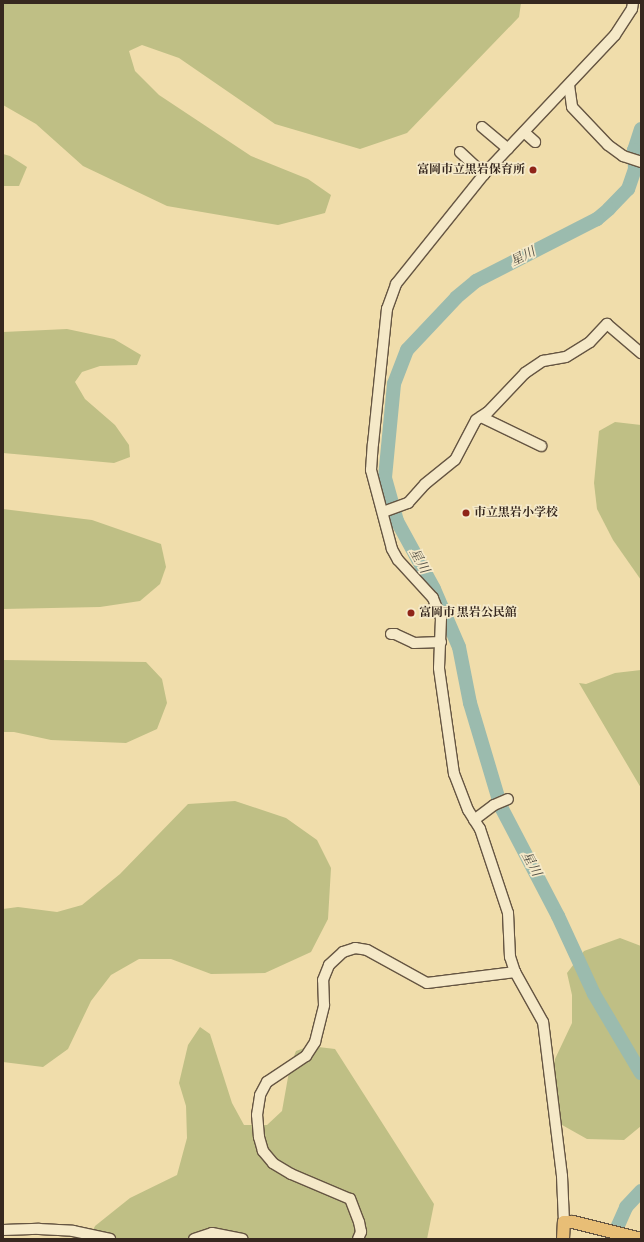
<!DOCTYPE html>
<meta charset="utf-8">
<style>
body{margin:0}
#map{position:relative;width:644px;height:1242px;overflow:hidden;background:#f0ddab;font-family:Alegreya,"Noto Serif JP",serif}
div>[style]{position:absolute}
.green>*{inset:0;background:#bfbf85}
.river>*{height:14px;margin:-7px;padding:0 7px;transform-origin:7px;border-radius:7px;background:#9bbbae}
.roads{filter:drop-shadow(1px 0 #655542) drop-shadow(-1px 0 #655542) drop-shadow(0 1px #655542) drop-shadow(0 -1px #655542)}
.minor>*{height:10px;margin:-5px;padding:0 5px;transform-origin:5px;border-radius:5px;background:#f5e9c8}
.major>*{height:12px;margin:-6px;padding:0 6px;transform-origin:6px;border-radius:6px;background:#e8be76}
.dots>*{width:11px;height:11px;translate:-50% -50%;box-sizing:border-box;border:2px solid #f5e9c8;border-radius:50%}
span{translate:-50% -50%;white-space:nowrap;text-align:center;line-height:1.15;-webkit-text-stroke:3.5px #f5e9c8;paint-order:stroke}
.poi-label{font-size:12px;color:#37281f;font-weight:700}
.right{translate:-100% -50%;text-align:right}
.left{translate:0 -50%;text-align:left}
.water-label{font-size:13px;color:#504d43;font-style:italic}
.frame{position:absolute;inset:0;border:4px solid #37281f;pointer-events:none}
</style>
<div id="map">
<div class="green">
<i style="clip-path:polygon(3px 3px,521px 3px,519px 17px,407px 133px,360px 149px,275px 124px,179px 58px,142px 45px,129px 51px,135px 71px,159px 95px,251px 156px,308px 179px,331px 195px,325px 213px,278px 225px,167px 206px,83px 166px,36px 124px,3px 105px)"></i>
<i style="clip-path:polygon(3px 154px,10px 156px,27px 167px,19px 186px,3px 186px)"></i>
<i style="clip-path:polygon(67px 329px,114px 339px,141px 355px,137px 365px,100px 366px,82px 372px,75px 382px,85px 399px,115px 425px,129px 445px,130px 457px,114px 463px,3px 453px,3px 332px)"></i>
<i style="clip-path:polygon(615px 422px,641px 425px,641px 580px,613px 540px,597px 509px,594px 483px,599px 431px)"></i>
<i style="clip-path:polygon(3px 509px,92px 520px,161px 544px,166px 567px,160px 584px,140px 601px,100px 607px,3px 609px)"></i>
<i style="clip-path:polygon(3px 660px,146px 662px,162px 679px,167px 703px,157px 729px,126px 743px,51px 740px,14px 732px,3px 732px)"></i>
<i style="clip-path:polygon(641px 670px,641px 788px,579px 683px,586px 684px,615px 673px)"></i>
<i style="clip-path:polygon(235px 801px,286px 818px,317px 840px,331px 868px,328px 919px,311px 952px,265px 973px,211px 974px,171px 959px,139px 959px,111px 975px,91px 1001px,68px 1049px,43px 1067px,3px 1062px,3px 909px,18px 907px,57px 912px,82px 905px,120px 874px,188px 804px)"></i>
<i style="clip-path:polygon(620px 938px,641px 946px,641px 1126px,624px 1140px,587px 1139px,555px 1121px,547px 1095px,555px 1059px,572px 1023px,572px 995px,567px 973px,584px 951px)"></i>
<i style="clip-path:polygon(200px 1027px,210px 1034px,232px 1103px,244px 1125px,267px 1125px,282px 1111px,290px 1066px,296px 1051px,310px 1046px,335px 1049px,434px 1204px,427px 1239px,89px 1239px,95px 1226px,130px 1198px,177px 1175px,187px 1138px,186px 1106px,179px 1083px,188px 1045px)"></i>
</div>
<div class="river">
<i style="left:641px;top:129px;width:22px;rotate:108deg"></i>
<i style="left:634px;top:150px;width:19px;rotate:87deg"></i>
<i style="left:635px;top:169px;width:21px;rotate:109deg"></i>
<i style="left:628px;top:189px;width:28px;rotate:134deg"></i>
<i style="left:609px;top:209px;width:16px;rotate:140deg"></i>
<i style="left:597px;top:219px;width:136px;rotate:152.9deg"></i>
<i style="left:476px;top:281px;width:26px;rotate:140deg"></i>
<i style="left:456px;top:298px;width:71px;rotate:133.3deg"></i>
<i style="left:407px;top:350px;width:36px;rotate:111deg"></i>
<i style="left:394px;top:384px;width:94px;rotate:95.5deg"></i>
<i style="left:385px;top:478px;width:45px;rotate:74.4deg"></i>
<i style="left:397px;top:521px;width:77px;rotate:61.4deg"></i>
<i style="left:434px;top:589px;width:63px;rotate:66.7deg"></i>
<i style="left:459px;top:647px;width:57px;rotate:78.9deg"></i>
<i style="left:470px;top:703px;width:109px;rotate:73.4deg"></i>
<i style="left:501px;top:807px;width:123px;rotate:62.4deg"></i>
<i style="left:558px;top:916px;width:86px;rotate:65.2deg"></i>
<i style="left:594px;top:994px;width:92px;rotate:59.3deg"></i>
<i style="left:612px;top:1239px;width:35px;rotate:-66deg"></i>
<i style="left:626px;top:1207px;width:22px;rotate:-47deg"></i>
</div>
<div class="roads">
<div class="minor">
<i style="left:569px;top:85px;width:22px;rotate:82deg"></i>
<i style="left:572px;top:107px;width:52px;rotate:46.5deg"></i>
<i style="left:608px;top:145px;width:19px;rotate:36deg"></i>
<i style="left:623px;top:156px;width:19px;rotate:18deg"></i>
<i style="left:482px;top:127px;width:34px;rotate:40deg"></i>
<i style="left:524px;top:132px;width:15px;rotate:42deg"></i>
<i style="left:460px;top:152px;width:33px;rotate:43deg"></i>
<i style="left:481px;top:417px;width:67px;rotate:25.8deg"></i>
<i style="left:383px;top:512px;width:27px;rotate:-20deg"></i>
<i style="left:408px;top:503px;width:25px;rotate:-48deg"></i>
<i style="left:425px;top:484px;width:38px;rotate:-39deg"></i>
<i style="left:455px;top:460px;width:45px;rotate:-62.3deg"></i>
<i style="left:476px;top:420px;width:14px;rotate:-34deg"></i>
<i style="left:488px;top:412px;width:54px;rotate:-46.5deg"></i>
<i style="left:525px;top:373px;width:22px;rotate:-34deg"></i>
<i style="left:543px;top:361px;width:23px;rotate:-10deg"></i>
<i style="left:566px;top:357px;width:28px;rotate:-32deg"></i>
<i style="left:590px;top:342px;width:25px;rotate:-47deg"></i>
<i style="left:607px;top:324px;width:45px;rotate:40.5deg"></i>
<i style="left:391px;top:634px;width:4px"></i>
<i style="left:395px;top:634px;width:21px;rotate:25deg"></i>
<i style="left:414px;top:643px;width:27px;rotate:-2deg"></i>
<i style="left:474px;top:820px;width:25px;rotate:-37deg"></i>
<i style="left:494px;top:805px;width:15px;rotate:-23deg"></i>
<i style="left:564px;top:1222px;width:46px;rotate:-92.5deg"></i>
<i style="left:562px;top:1176px;width:155px;rotate:-97deg"></i>
<i style="left:543px;top:1022px;width:57px;rotate:-119.2deg"></i>
<i style="left:515px;top:972px;width:16px;rotate:-108deg"></i>
<i style="left:510px;top:957px;width:44px;rotate:-92.6deg"></i>
<i style="left:508px;top:913px;width:89px;rotate:-108.4deg"></i>
<i style="left:480px;top:829px;width:22px;rotate:-122deg"></i>
<i style="left:468px;top:810px;width:39px;rotate:-111deg"></i>
<i style="left:454px;top:774px;width:107px;rotate:-98.1deg"></i>
<i style="left:439px;top:668px;width:50px;rotate:-87.7deg"></i>
<i style="left:441px;top:618px;width:22px;rotate:-112deg"></i>
<i style="left:433px;top:598px;width:52px;rotate:-132.6deg"></i>
<i style="left:398px;top:560px;width:13px;rotate:-119deg"></i>
<i style="left:392px;top:549px;width:82px;rotate:-104.9deg"></i>
<i style="left:371px;top:470px;width:26px;rotate:-86deg"></i>
<i style="left:373px;top:444px;width:136px;rotate:-84.1deg"></i>
<i style="left:387px;top:309px;width:27px;rotate:-70deg"></i>
<i style="left:396px;top:284px;width:141px;rotate:-51.3deg"></i>
<i style="left:484px;top:174px;width:191px;rotate:-46.7deg"></i>
<i style="left:615px;top:35px;width:31px;rotate:-57deg"></i>
<i style="left:632px;top:9px;width:6px;rotate:-81deg"></i>
<i style="left:3px;top:1230px;width:36px;rotate:-2deg"></i>
<i style="left:39px;top:1229px;width:34px;rotate:3deg"></i>
<i style="left:73px;top:1231px;width:38px;rotate:12deg"></i>
<i style="left:194px;top:1239px;width:19px;rotate:-18deg"></i>
<i style="left:212px;top:1233px;width:31px;rotate:11deg"></i>
<i style="left:358px;top:1239px;width:8px;rotate:-67deg"></i>
<i style="left:361px;top:1232px;width:10px;rotate:-101deg"></i>
<i style="left:359px;top:1222px;width:25px;rotate:-111deg"></i>
<i style="left:350px;top:1199px;width:64px;rotate:-157deg"></i>
<i style="left:291px;top:1174px;width:21px;rotate:-149deg"></i>
<i style="left:273px;top:1163px;width:16px;rotate:-130deg"></i>
<i style="left:263px;top:1151px;width:15px;rotate:-106deg"></i>
<i style="left:259px;top:1137px;width:22px;rotate:-95deg"></i>
<i style="left:257px;top:1115px;width:20px;rotate:-81deg"></i>
<i style="left:260px;top:1095px;width:15px;rotate:-62deg"></i>
<i style="left:267px;top:1082px;width:47px;rotate:-33.7deg"></i>
<i style="left:306px;top:1056px;width:17px;rotate:-57deg"></i>
<i style="left:315px;top:1042px;width:38px;rotate:-76deg"></i>
<i style="left:324px;top:1005px;width:25px;rotate:-92deg"></i>
<i style="left:323px;top:980px;width:16px;rotate:-68deg"></i>
<i style="left:329px;top:965px;width:19px;rotate:-43deg"></i>
<i style="left:343px;top:952px;width:13px;rotate:-18deg"></i>
<i style="left:355px;top:948px;width:12px;rotate:9deg"></i>
<i style="left:367px;top:950px;width:68px;rotate:28.8deg"></i>
<i style="left:427px;top:983px;width:89px;rotate:-7.1deg"></i>
</div>
<div class="major">
<i style="left:563px;top:1239px;width:17px;rotate:-87deg"></i>
<i style="left:564px;top:1222px;width:9px"></i>
<i style="left:573px;top:1222px;width:70px;rotate:14deg"></i>
</div>
</div>
<div class="dots">
<i style="left:533px;top:170px;background:#8f2418"></i>
<i style="left:466px;top:513px;background:#8f2418"></i>
<i style="left:411px;top:613px;background:#8f2418"></i>
</div>
<div class="poi-label">
<span class="right" style="left:525px;top:170px">富岡市立黒岩保育所</span>
<span class="left" style="left:474px;top:513px">市立黒岩小学校</span>
<span class="left" style="left:419px;top:613px">富岡市 黒岩公民舘</span>
</div>
<div class="water-label">
<span style="left:523px;top:257px;rotate:-27deg">星川</span>
<span style="left:419px;top:561px;rotate:61deg">星川</span>
<span style="left:531px;top:864px;rotate:62deg">星川</span>
</div>
<div class="frame"></div>
</div>
